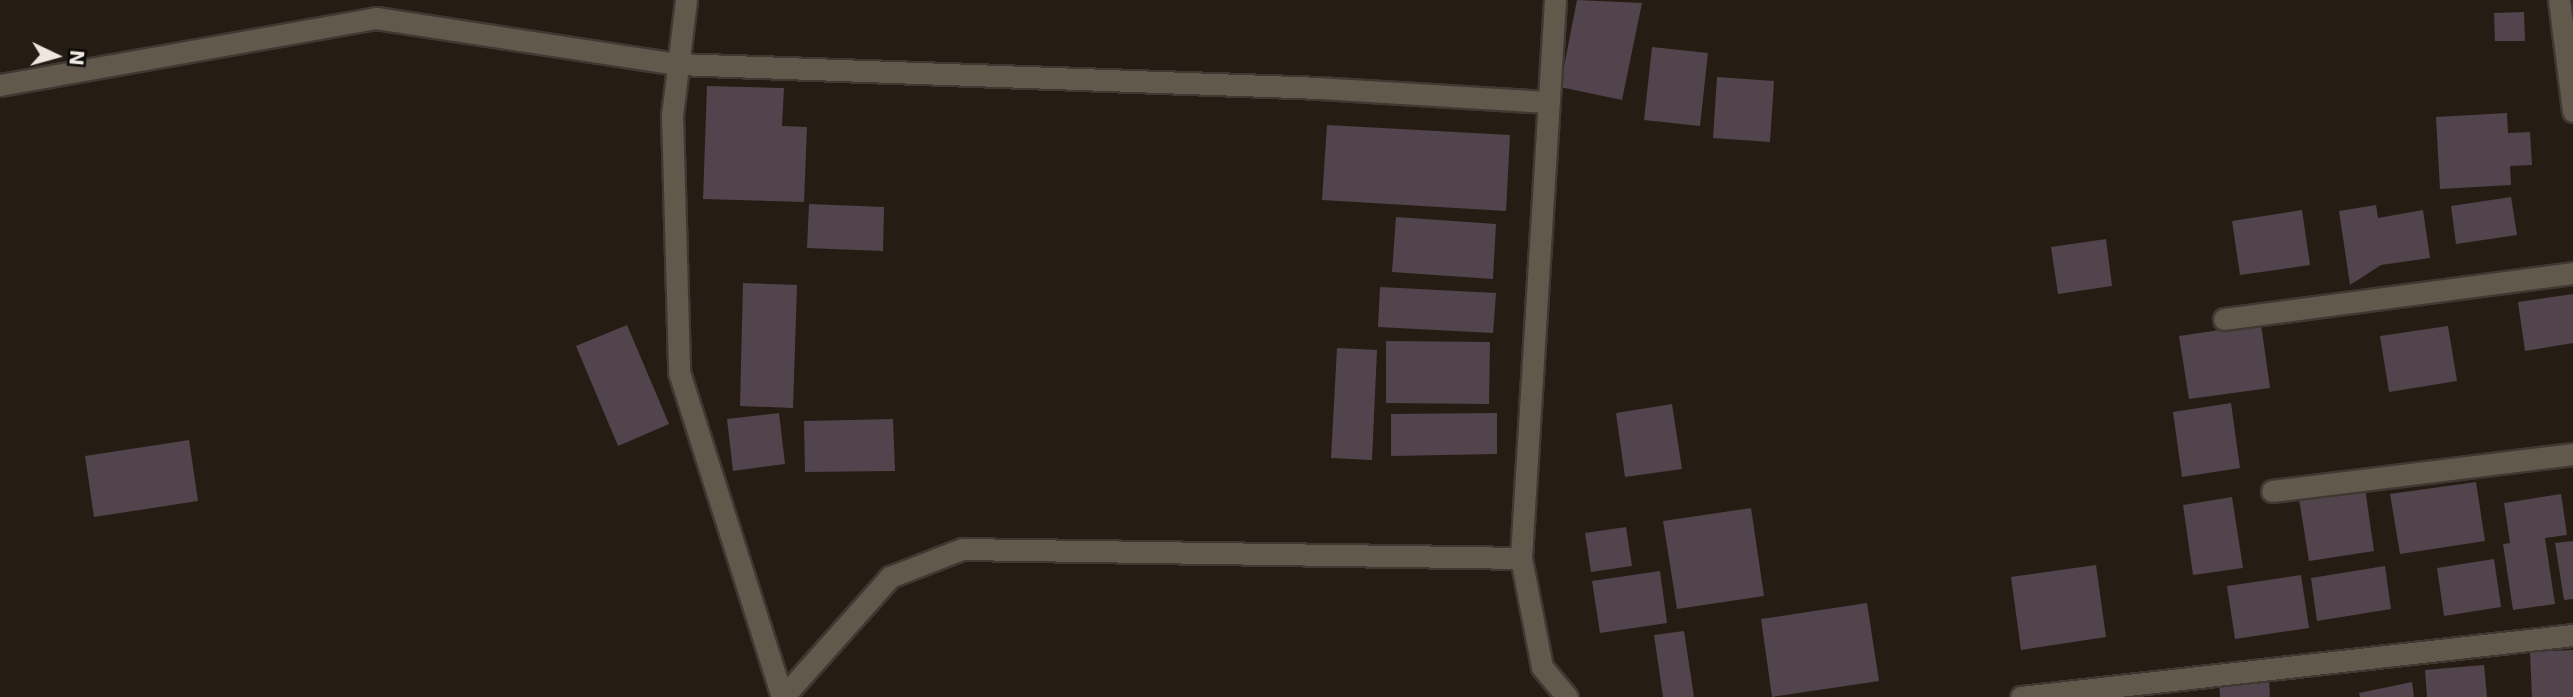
<!DOCTYPE html>
<style>
body{margin:0}
#map{position:relative;width:2573px;height:697px;overflow:hidden;background:#251d13;font-family:"DejaVu Sans",sans-serif}
div>[style]{position:absolute}
.building>*{inset:0;background:#51444c}
.roads{filter:drop-shadow(2px 0 #3f3833) drop-shadow(-2px 0 #3f3833) drop-shadow(0 2px #3f3833) drop-shadow(0 -2px #3f3833)}
.minor>*{height:21px;margin:-10.5px;padding:0 10.5px;transform-origin:10.5px;border-radius:10.5px;background:#62594d}
span{translate:-50% -50%;white-space:nowrap;text-align:center;line-height:1.15;-webkit-text-stroke:7px #0b0805;paint-order:stroke}
.north{position:absolute;left:21px;top:21px;width:70px;height:70px;-webkit-text-stroke:5px #0b0805;paint-order:stroke;rotate:95deg;font-size:19px;font-weight:700;line-height:28px;text-align:center;color:#ede7e0}
.north::after{content:'';display:block;margin:auto;width:24px;height:32px;background:#ede7e0;clip-path:polygon(50% 0,100% 100%,50% 72%,0 100%)}
</style>
<div id="map">
<div class="building">
<i style="clip-path:polygon(1577px 0,1642px 3px,1622px 100px,1560px 87px)"></i>
<i style="clip-path:polygon(2524px 12px,2525px 41px,2495px 41px,2494px 13px)"></i>
<i style="clip-path:polygon(1652px 47px,1708px 53px,1700px 126px,1644px 120px)"></i>
<i style="clip-path:polygon(1717px 77px,1774px 81px,1770px 142px,1713px 138px)"></i>
<i style="clip-path:polygon(707px 86px,784px 88px,782px 126px,807px 127px,804px 202px,703px 199px)"></i>
<i style="clip-path:polygon(2507px 113px,2508px 133px,2530px 132px,2532px 165px,2510px 166px,2511px 185px,2440px 189px,2436px 117px)"></i>
<i style="clip-path:polygon(1327px 125px,1510px 135px,1506px 211px,1322px 200px)"></i>
<i style="clip-path:polygon(2511px 197px,2517px 235px,2456px 244px,2451px 206px)"></i>
<i style="clip-path:polygon(809px 204px,884px 207px,883px 251px,807px 248px)"></i>
<i style="clip-path:polygon(2376px 205px,2378px 218px,2423px 210px,2430px 258px,2381px 265px,2350px 285px,2339px 211px)"></i>
<i style="clip-path:polygon(2302px 210px,2310px 265px,2240px 275px,2232px 221px)"></i>
<i style="clip-path:polygon(1396px 217px,1496px 224px,1493px 279px,1392px 272px)"></i>
<i style="clip-path:polygon(2106px 239px,2112px 286px,2058px 294px,2051px 247px)"></i>
<i style="clip-path:polygon(743px 283px,797px 285px,793px 408px,740px 406px)"></i>
<i style="clip-path:polygon(1380px 287px,1496px 293px,1493px 333px,1378px 327px)"></i>
<i style="clip-path:polygon(2573px 294px,2573px 343px,2525px 351px,2518px 302px)"></i>
<i style="clip-path:polygon(2261px 324px,2270px 388px,2189px 399px,2179px 336px)"></i>
<i style="clip-path:polygon(627px 325px,669px 424px,618px 446px,576px 346px)"></i>
<i style="clip-path:polygon(2448px 326px,2457px 381px,2389px 392px,2380px 336px)"></i>
<i style="clip-path:polygon(1386px 341px,1490px 342px,1489px 404px,1386px 403px)"></i>
<i style="clip-path:polygon(1337px 348px,1377px 350px,1372px 460px,1331px 458px)"></i>
<i style="clip-path:polygon(2231px 403px,2240px 468px,2182px 477px,2173px 412px)"></i>
<i style="clip-path:polygon(1672px 404px,1682px 469px,1625px 477px,1616px 413px)"></i>
<i style="clip-path:polygon(779px 413px,785px 464px,733px 471px,727px 419px)"></i>
<i style="clip-path:polygon(1497px 413px,1497px 454px,1391px 456px,1391px 414px)"></i>
<i style="clip-path:polygon(893px 419px,895px 471px,805px 472px,804px 421px)"></i>
<i style="clip-path:polygon(189px 440px,198px 501px,94px 517px,85px 456px)"></i>
<i style="clip-path:polygon(2476px 482px,2485px 541px,2400px 554px,2390px 494px)"></i>
<i style="clip-path:polygon(2365px 488px,2374px 551px,2309px 561px,2299px 499px)"></i>
<i style="clip-path:polygon(2561px 494px,2567px 535px,2545px 538px,2555px 604px,2513px 610px,2503px 544px,2510px 543px,2504px 503px)"></i>
<i style="clip-path:polygon(2232px 497px,2243px 568px,2193px 575px,2183px 505px)"></i>
<i style="clip-path:polygon(1751px 508px,1764px 596px,1677px 609px,1663px 521px)"></i>
<i style="clip-path:polygon(1626px 527px,1632px 566px,1591px 572px,1585px 533px)"></i>
<i style="clip-path:polygon(2573px 541px,2573px 599px,2564px 600px,2555px 543px)"></i>
<i style="clip-path:polygon(2494px 559px,2501px 607px,2444px 616px,2437px 568px)"></i>
<i style="clip-path:polygon(2096px 565px,2106px 637px,2021px 650px,2011px 577px)"></i>
<i style="clip-path:polygon(2385px 566px,2391px 609px,2317px 621px,2311px 578px)"></i>
<i style="clip-path:polygon(1660px 571px,1667px 623px,1600px 633px,1592px 581px)"></i>
<i style="clip-path:polygon(2301px 575px,2309px 628px,2235px 639px,2227px 586px)"></i>
<i style="clip-path:polygon(1867px 603px,1879px 681px,1772px 697px,1761px 619px)"></i>
<i style="clip-path:polygon(1684px 631px,1694px 697px,1663px 697px,1654px 635px)"></i>
<i style="clip-path:polygon(2573px 650px,2573px 697px,2532px 697px,2530px 652px)"></i>
<i style="clip-path:polygon(2484px 665px,2487px 697px,2427px 697px,2425px 670px)"></i>
<i style="clip-path:polygon(2269px 676px,2270px 697px,2220px 697px,2219px 679px)"></i>
<i style="clip-path:polygon(2412px 682px,2414px 697px,2360px 697px,2359px 693px)"></i>
</div>
<div class="roads">
<div class="minor">
<i style="left:686px;top:0;width:116px;rotate:96.9deg"></i>
<i style="left:672px;top:115px;width:257px;rotate:88.4deg"></i>
<i style="left:679px;top:372px;width:341px;rotate:72.4deg"></i>
<i style="left:1555px;top:0;width:559px;rotate:93.49deg"></i>
<i style="left:1521px;top:558px;width:111px;rotate:79.1deg"></i>
<i style="left:1542px;top:667px;width:39px;rotate:50deg"></i>
<i style="left:2559px;top:0;width:112px;rotate:82.8deg"></i>
<i style="left:0;top:85px;width:382px;rotate:-10.1deg"></i>
<i style="left:376px;top:18px;width:305px;rotate:8.7deg"></i>
<i style="left:678px;top:64px;width:641px;rotate:2.14deg"></i>
<i style="left:1319px;top:88px;width:230px;rotate:3.5deg"></i>
<i style="left:2224px;top:319px;width:352px;rotate:-7.5deg"></i>
<i style="left:2272px;top:491px;width:303px;rotate:-7deg"></i>
<i style="left:783px;top:697px;width:161px;rotate:-48.3deg"></i>
<i style="left:890px;top:577px;width:77px;rotate:-21.3deg"></i>
<i style="left:962px;top:549px;width:559px;rotate:0.92deg"></i>
<i style="left:2021px;top:697px;width:555px;rotate:-6.41deg"></i>
</div>
</div>
<div class="north">N</div>
</div>
